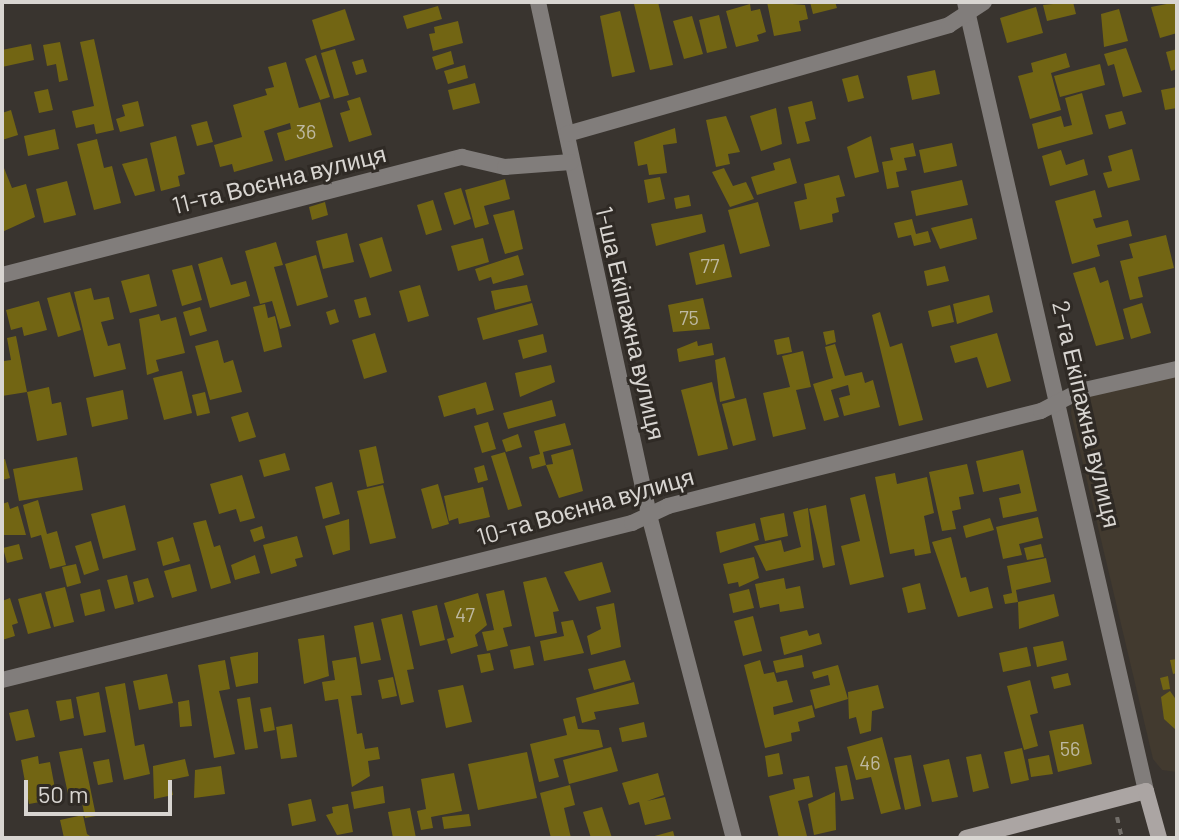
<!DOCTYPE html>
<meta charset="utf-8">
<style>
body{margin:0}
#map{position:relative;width:1179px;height:840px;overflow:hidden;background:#39342f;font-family:Barlow,sans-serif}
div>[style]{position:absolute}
.built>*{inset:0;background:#423a2f}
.building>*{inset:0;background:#726513}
.path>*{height:4px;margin-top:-2px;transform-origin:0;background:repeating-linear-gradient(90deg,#736f6a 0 6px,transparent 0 12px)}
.street>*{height:16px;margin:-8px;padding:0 8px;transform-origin:8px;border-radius:8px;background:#817d7b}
.secondary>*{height:16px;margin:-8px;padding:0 8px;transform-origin:8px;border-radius:8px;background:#aba5a3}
span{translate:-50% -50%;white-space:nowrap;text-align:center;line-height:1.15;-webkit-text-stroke:6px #2f2a25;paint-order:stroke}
.number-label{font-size:20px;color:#beb9a2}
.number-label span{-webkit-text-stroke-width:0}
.street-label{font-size:24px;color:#d8d5d1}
.frame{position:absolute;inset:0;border:4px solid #d8d5d1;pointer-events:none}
.scale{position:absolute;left:24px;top:780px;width:148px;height:36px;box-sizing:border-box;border:4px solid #d8d5d1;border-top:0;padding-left:10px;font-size:24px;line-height:28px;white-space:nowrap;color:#d8d5d1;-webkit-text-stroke:6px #2f2a25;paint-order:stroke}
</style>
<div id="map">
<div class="built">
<i style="clip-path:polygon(1177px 376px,1177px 772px,1162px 770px,1153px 759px,1071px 413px,1072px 402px,1083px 397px)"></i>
</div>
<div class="building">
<i style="clip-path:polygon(658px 2px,673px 65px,650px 70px,634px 4px)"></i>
<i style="clip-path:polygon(767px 2px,805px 5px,808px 19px,799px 21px,801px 31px,774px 36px)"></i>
<i style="clip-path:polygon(810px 2px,835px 2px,837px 8px,813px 14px)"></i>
<i style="clip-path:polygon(1073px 2px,1076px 14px,1047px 21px,1043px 5px)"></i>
<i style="clip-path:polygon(1177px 2px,1177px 33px,1160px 38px,1151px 7px)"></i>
<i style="clip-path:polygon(750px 4px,751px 11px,760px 9px,766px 32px,757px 35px,759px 41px,736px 47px,726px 11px)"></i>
<i style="clip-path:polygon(438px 6px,442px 19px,407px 29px,403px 16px)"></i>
<i style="clip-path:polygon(1036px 7px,1043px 33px,1007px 43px,1000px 18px)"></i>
<i style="clip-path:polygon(345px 9px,355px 40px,321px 50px,312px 20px)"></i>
<i style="clip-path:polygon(1119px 9px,1128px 41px,1104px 47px,1101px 14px)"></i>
<i style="clip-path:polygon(620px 11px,635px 72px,612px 77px,600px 16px)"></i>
<i style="clip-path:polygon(719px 15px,727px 48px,707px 53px,699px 20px)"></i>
<i style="clip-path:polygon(692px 16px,703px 54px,684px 59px,673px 21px)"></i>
<i style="clip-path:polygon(458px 21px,463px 43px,433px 51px,429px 34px,435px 33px,434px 27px)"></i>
<i style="clip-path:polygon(94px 39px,114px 130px,96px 134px,94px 124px,76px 128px,72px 111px,94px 106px,80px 42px)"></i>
<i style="clip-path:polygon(60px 42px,68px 80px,59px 82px,56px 64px,47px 66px,43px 45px)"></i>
<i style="clip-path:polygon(31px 44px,34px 60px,2px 67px,2px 50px)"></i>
<i style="clip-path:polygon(1126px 48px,1142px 92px,1123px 97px,1114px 64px,1108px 66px,1104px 54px)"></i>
<i style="clip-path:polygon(335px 49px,349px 95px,334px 99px,321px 53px)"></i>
<i style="clip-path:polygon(1177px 49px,1177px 69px,1171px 71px,1166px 52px)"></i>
<i style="clip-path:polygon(451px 51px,454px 64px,436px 70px,432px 57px)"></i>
<i style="clip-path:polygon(1066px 53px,1070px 67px,1051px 73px,1061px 110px,1030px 119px,1018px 76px,1033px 72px,1031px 63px)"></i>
<i style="clip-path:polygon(316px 55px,330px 97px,320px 100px,305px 59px)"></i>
<i style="clip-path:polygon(363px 59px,367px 72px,356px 75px,352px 62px)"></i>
<i style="clip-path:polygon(286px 62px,299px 108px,320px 102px,333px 147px,285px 161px,277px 133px,291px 129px,290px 123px,264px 131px,273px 161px,234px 172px,232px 164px,220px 167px,214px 145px,242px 137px,233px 105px,267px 95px,265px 89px,274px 87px,268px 67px)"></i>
<i style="clip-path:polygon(1100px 64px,1105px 85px,1060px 97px,1054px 76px)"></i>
<i style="clip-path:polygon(465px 65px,468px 78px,448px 84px,444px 71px)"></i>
<i style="clip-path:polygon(935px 70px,940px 94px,912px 100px,907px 76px)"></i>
<i style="clip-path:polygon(858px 75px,864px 98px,848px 102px,842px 79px)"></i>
<i style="clip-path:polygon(475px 83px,480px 103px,453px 110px,448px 90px)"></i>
<i style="clip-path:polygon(1177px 87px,1177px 108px,1165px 110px,1161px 90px)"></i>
<i style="clip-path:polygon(48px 89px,53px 110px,39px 113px,34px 92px)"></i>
<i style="clip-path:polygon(1082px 93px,1093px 134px,1038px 149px,1032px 124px,1061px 116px,1064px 127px,1072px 125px,1065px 98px)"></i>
<i style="clip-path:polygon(360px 97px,372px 135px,349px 142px,340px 113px,350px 110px,347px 101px)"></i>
<i style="clip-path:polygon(138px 101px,144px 126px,120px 132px,116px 119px,125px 116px,122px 105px)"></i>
<i style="clip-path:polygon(812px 101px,816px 119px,805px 122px,810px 141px,797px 144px,788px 107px)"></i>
<i style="clip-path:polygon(776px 108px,782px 144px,761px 151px,750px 116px)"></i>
<i style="clip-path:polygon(11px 110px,18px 135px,2px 140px,2px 113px)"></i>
<i style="clip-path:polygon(1122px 111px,1126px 124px,1109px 129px,1105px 115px)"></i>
<i style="clip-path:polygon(726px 116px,740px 152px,728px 154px,730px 164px,716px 167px,706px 120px)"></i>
<i style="clip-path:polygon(207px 121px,213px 142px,197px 146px,191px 125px)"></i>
<i style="clip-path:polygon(675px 128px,677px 143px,663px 145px,667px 173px,649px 175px,647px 164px,638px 166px,634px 142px)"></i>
<i style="clip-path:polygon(55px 129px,59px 149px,28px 156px,24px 136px)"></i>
<i style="clip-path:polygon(176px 136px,185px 174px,178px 176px,180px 186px,161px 191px,150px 143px)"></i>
<i style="clip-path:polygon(871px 136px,879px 172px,855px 178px,847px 147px)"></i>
<i style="clip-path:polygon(97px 139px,104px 168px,112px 166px,121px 203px,94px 210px,77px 144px)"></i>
<i style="clip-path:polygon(913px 143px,916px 156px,904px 158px,907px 170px,896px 172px,899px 187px,887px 189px,882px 162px,893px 160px,890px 148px)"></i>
<i style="clip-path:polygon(952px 143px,957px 166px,924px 173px,919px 150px)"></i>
<i style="clip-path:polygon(1132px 149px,1140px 180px,1108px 188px,1103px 173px,1112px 171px,1108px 156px)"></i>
<i style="clip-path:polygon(1061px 150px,1066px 165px,1084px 159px,1088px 175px,1050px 186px,1042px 156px)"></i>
<i style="clip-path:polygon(147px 158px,155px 191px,135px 196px,122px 164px)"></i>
<i style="clip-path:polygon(790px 158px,797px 183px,757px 195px,751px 177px,775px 170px,773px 163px)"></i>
<i style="clip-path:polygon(2px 163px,12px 188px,26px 184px,35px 217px,2px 232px)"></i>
<i style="clip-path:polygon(724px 168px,733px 186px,746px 182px,754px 199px,730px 207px,712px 172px)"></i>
<i style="clip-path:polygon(839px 175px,845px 196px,836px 198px,839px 212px,832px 214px,833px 222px,800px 230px,794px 202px,807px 199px,804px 184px)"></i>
<i style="clip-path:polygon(660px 177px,665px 199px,648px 203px,644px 180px)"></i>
<i style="clip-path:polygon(505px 179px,510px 199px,484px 206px,489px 224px,475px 228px,465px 190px)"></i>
<i style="clip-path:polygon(962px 180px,968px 205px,916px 216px,911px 191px)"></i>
<i style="clip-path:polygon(67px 181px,76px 215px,44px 223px,36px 189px)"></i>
<i style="clip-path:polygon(461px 188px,471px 219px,454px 225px,444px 193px)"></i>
<i style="clip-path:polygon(1095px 190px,1102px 217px,1093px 219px,1096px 228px,1128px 220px,1132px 236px,1097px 245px,1100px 256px,1072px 264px,1055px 201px)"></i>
<i style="clip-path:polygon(689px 195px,691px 206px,676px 209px,674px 198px)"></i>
<i style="clip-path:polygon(433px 200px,442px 230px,426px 235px,417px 205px)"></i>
<i style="clip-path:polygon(325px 202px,328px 215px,312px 220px,309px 207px)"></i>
<i style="clip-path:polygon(758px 202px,770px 246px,740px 254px,728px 210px)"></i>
<i style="clip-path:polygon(514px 210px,523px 249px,505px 254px,493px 215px)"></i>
<i style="clip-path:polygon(702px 214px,706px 232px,656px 246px,651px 224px)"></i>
<i style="clip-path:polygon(972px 218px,977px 239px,940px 249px,931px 228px)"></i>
<i style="clip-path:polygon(912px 219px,916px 234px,928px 231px,931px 242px,914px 246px,911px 235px,898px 238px,894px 223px)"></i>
<i style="clip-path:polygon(347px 233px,354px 262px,323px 269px,316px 241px)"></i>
<i style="clip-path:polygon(1166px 235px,1174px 268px,1138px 277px,1143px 297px,1130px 300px,1120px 261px,1133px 258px,1129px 244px)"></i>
<i style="clip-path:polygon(382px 237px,392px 271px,370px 278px,359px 244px)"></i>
<i style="clip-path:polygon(483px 238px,489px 262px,458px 271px,451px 246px)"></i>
<i style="clip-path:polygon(276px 242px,283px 265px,274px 267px,291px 326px,280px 329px,272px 301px,260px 304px,245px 251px)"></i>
<i style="clip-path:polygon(724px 244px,732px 277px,696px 285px,689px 253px)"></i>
<i style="clip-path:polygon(316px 255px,328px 297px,297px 306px,285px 264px)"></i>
<i style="clip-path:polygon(518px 255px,524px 275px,493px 284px,491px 277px,479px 281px,475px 269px)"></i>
<i style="clip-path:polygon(222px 257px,231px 285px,246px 281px,250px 296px,210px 308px,198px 264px)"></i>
<i style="clip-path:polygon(192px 265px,202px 300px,182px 306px,172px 270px)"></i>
<i style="clip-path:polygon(945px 266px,949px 281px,927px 286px,924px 271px)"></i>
<i style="clip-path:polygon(1095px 267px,1100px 283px,1108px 280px,1124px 339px,1096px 346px,1073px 273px)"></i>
<i style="clip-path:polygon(149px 274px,157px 306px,130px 313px,121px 281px)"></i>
<i style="clip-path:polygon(420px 285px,429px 316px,408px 322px,399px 291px)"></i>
<i style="clip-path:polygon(527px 285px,531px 301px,495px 310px,491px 291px)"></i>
<i style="clip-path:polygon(91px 288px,94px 300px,109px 297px,114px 319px,101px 322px,108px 346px,120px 343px,126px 369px,94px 377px,74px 292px)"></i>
<i style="clip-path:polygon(70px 292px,81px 330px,58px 337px,47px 298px)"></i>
<i style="clip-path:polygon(989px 295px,993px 312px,957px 324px,953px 304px)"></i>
<i style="clip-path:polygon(366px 297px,371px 315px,359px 318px,354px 300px)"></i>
<i style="clip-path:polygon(703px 298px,710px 329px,673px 332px,668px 305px)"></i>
<i style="clip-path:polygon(39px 301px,47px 330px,24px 336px,22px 327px,11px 330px,6px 310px)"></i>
<i style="clip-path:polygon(532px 303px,538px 325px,483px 340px,477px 318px)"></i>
<i style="clip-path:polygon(1142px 303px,1151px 333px,1131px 339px,1123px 309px)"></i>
<i style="clip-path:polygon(265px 304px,268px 318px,275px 316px,282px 347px,264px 352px,253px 307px)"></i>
<i style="clip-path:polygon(950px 305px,954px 322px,932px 327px,928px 311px)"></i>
<i style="clip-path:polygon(200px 307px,207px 331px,190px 336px,183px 312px)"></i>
<i style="clip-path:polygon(335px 309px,339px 322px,330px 325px,326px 312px)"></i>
<i style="clip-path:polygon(880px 312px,890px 347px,902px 343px,923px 420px,899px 426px,872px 315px)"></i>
<i style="clip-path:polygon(159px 314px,161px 321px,176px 317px,185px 353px,156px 360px,159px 371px,147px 375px,139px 319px)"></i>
<i style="clip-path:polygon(834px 330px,836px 342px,826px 345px,823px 332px)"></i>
<i style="clip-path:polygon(375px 333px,387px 372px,364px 379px,352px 340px)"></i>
<i style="clip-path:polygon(997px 333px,1011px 381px,987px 388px,977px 357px,955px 363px,950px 346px)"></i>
<i style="clip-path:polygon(543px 334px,547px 352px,523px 359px,518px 340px)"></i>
<i style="clip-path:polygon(16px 336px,27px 392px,2px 396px,4px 361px,11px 360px,7px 338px)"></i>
<i style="clip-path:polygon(789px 337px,792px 352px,777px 355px,774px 340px)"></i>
<i style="clip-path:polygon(218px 340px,224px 363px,233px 360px,242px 392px,210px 400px,195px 346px)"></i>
<i style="clip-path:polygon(697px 341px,698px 346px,712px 343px,714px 355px,679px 362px,677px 349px)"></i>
<i style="clip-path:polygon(835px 344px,845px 376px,862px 372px,865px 383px,873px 380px,880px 407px,844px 416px,839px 398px,850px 395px,848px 385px,831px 390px,839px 417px,824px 421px,813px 384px,833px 378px,825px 347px)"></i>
<i style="clip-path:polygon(803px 351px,811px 387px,796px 390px,806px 429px,773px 437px,763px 393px,790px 387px,782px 356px)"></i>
<i style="clip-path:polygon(725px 357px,735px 398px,720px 402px,715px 360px)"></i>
<i style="clip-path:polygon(551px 365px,555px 382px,520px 397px,515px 373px)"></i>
<i style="clip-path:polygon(182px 371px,192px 413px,164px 420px,153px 378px)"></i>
<i style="clip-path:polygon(486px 382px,494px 410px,477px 415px,475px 408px,444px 417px,438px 396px)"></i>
<i style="clip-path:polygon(712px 382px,728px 449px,698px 456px,681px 390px)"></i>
<i style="clip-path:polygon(49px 387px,52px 404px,61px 402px,67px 435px,37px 441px,27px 392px)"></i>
<i style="clip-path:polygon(123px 390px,128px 419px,92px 427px,86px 398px)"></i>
<i style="clip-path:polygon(205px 392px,210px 413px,197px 416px,192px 395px)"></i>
<i style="clip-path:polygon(746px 398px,756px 440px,733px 446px,722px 404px)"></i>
<i style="clip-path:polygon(552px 400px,556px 416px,508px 429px,503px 413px)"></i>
<i style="clip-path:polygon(248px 412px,256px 437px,239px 442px,231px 417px)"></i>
<i style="clip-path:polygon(488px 422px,496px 449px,482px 453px,474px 426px)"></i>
<i style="clip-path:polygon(565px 423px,571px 445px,543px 452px,546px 465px,532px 469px,529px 457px,540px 454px,534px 431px)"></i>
<i style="clip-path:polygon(518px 434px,522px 447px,506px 452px,502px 440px)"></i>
<i style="clip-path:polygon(376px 446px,384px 483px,367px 487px,359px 450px)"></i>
<i style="clip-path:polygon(573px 449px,583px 491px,559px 498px,546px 465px,553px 464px,551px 455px)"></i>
<i style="clip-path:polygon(1023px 450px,1037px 511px,1003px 518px,999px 498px,1021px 493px,1019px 484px,983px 492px,976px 461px)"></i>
<i style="clip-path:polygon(505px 452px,522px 506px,508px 510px,491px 456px)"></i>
<i style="clip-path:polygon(285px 453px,290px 470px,264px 477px,259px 460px)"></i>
<i style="clip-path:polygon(77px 457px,83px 490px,19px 501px,13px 469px)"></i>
<i style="clip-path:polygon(5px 459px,10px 478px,2px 480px,2px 460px)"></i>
<i style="clip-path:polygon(967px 464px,974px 494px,959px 497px,961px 509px,952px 511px,956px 529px,942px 531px,929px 472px)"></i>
<i style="clip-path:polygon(484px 465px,488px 480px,478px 483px,474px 468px)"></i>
<i style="clip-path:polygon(895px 473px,897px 484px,927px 477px,934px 513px,924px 516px,931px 553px,915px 556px,914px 549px,890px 554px,875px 477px)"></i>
<i style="clip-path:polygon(242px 475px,255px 518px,240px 522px,236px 509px,219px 514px,210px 484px)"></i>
<i style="clip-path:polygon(332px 482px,340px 514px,323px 519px,315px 487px)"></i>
<i style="clip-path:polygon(438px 484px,449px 524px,432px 529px,421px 489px)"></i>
<i style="clip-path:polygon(383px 485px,396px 538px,370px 544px,357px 491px)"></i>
<i style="clip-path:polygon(483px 487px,490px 517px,459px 524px,458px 518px,449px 521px,444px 496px)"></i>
<i style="clip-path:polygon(865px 494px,884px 577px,850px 585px,841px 546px,860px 541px,850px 498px)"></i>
<i style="clip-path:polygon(38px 500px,47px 534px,57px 531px,66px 565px,50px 569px,41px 535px,31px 538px,23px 505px)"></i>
<i style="clip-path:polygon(8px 502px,10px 509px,18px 506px,26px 535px,2px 535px,2px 504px)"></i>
<i style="clip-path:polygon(125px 505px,136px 550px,103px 559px,91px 514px)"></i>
<i style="clip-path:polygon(826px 505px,835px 565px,823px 568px,809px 509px)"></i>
<i style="clip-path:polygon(808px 508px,814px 560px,766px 571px,754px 546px,781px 540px,784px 552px,801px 547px,793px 512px)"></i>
<i style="clip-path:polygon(784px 513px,788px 536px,765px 541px,760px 518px)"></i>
<i style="clip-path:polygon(1038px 517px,1043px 538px,1019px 544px,1022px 555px,1003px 559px,996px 527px)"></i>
<i style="clip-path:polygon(990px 518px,994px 530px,966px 538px,963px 526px)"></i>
<i style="clip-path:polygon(349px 519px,350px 550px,333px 555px,325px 526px)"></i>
<i style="clip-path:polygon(206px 520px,214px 547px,220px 545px,231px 583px,211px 589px,193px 523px)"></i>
<i style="clip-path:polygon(755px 523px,759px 540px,720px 553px,716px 532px)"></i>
<i style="clip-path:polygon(262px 526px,265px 538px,254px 542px,250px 530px)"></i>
<i style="clip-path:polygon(297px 536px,303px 557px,295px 559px,297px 566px,271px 574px,263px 545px)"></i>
<i style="clip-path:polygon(173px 537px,180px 561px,163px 566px,157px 542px)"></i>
<i style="clip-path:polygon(951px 537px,961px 578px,966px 577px,970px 592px,988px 587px,993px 608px,958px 617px,932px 542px)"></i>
<i style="clip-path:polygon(91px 541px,99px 570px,84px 575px,75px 546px)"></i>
<i style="clip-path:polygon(19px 544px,23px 559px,7px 563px,3px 548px)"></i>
<i style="clip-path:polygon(1041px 544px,1044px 557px,1027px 560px,1024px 548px)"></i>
<i style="clip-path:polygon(255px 555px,260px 573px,235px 580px,231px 565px)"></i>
<i style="clip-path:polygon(754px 557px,759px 578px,739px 587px,738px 582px,728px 584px,723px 564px)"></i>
<i style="clip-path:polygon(1046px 558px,1051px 582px,1016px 590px,1018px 602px,1005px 604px,1003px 595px,1012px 593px,1007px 566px)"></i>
<i style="clip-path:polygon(602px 562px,611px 592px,579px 601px,564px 572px)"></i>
<i style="clip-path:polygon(76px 564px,81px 583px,67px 587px,62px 567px)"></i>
<i style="clip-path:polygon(190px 564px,197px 591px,172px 598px,164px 571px)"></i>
<i style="clip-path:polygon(127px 575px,134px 604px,115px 609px,107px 580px)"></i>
<i style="clip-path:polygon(546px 577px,559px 611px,553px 612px,557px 633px,535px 637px,523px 582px)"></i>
<i style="clip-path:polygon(148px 578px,154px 597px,138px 602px,133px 582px)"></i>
<i style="clip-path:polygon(784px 578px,786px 589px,800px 586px,804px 608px,780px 612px,779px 604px,760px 608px,755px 584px)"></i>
<i style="clip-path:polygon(920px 583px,926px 609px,908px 613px,902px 588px)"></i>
<i style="clip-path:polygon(65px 587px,74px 622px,54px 627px,45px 592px)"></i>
<i style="clip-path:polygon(100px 589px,105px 611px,85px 616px,80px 594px)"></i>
<i style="clip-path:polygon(749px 589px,754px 608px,733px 613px,729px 594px)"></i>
<i style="clip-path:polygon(504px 590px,512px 626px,503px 628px,508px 646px,487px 651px,482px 632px,494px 630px,486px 594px)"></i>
<i style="clip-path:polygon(41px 593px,51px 628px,28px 634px,18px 599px)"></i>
<i style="clip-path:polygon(478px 593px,487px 625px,475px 635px,478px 646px,451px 654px,447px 639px,454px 637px,444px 603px)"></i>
<i style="clip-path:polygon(1054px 594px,1059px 616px,1019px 629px,1018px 602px)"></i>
<i style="clip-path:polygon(10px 598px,18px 623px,12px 625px,15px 636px,2px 640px,2px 601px)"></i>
<i style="clip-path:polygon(614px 603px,621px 647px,591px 655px,587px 636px,601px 629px,596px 607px)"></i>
<i style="clip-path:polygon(437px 605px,445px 640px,420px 646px,412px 611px)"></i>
<i style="clip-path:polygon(402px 614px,414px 669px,407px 670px,414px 702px,401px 705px,381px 619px)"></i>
<i style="clip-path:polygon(753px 616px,762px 651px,743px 656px,734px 621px)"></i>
<i style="clip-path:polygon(573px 620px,584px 653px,544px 661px,540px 641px,564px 636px,561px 622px)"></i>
<i style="clip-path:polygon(373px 622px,381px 660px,361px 664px,354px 626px)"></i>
<i style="clip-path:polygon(807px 630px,809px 636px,819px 633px,822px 644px,784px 655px,780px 637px)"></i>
<i style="clip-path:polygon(324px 635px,329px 676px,304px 684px,298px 639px)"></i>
<i style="clip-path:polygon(1063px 641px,1067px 660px,1037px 667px,1033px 647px)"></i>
<i style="clip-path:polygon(530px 646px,534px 665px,514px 669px,510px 650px)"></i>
<i style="clip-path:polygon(1027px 647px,1031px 666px,1003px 672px,999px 653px)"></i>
<i style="clip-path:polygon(258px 652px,258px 683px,236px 687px,230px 657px)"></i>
<i style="clip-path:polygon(490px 653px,494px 670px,481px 673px,477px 655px)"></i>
<i style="clip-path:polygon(802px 655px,804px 667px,776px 673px,773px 661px)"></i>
<i style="clip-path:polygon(356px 657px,362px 695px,351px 696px,357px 734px,362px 733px,365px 749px,378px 747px,380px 759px,368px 761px,370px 776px,352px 787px,338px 699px,325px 701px,322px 682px,335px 680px,332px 661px)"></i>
<i style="clip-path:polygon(1177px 659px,1177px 673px,1173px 674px,1170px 660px)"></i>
<i style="clip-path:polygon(225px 660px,230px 689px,219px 691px,235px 754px,214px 758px,198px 665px)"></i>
<i style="clip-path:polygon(625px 660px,631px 680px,594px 690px,588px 669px)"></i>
<i style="clip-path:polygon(760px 660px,764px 674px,774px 672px,777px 682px,787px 680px,793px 702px,773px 707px,774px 715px,812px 705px,815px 717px,798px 722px,800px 731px,791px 733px,792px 741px,765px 748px,744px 665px)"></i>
<i style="clip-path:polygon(838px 665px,848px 699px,815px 709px,810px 690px,830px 685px,828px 675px,814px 679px,812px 672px)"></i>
<i style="clip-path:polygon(1068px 673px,1071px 685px,1054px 689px,1051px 677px)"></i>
<i style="clip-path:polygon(167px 674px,173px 703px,139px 710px,133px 681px)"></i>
<i style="clip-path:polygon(1168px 676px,1170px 689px,1163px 690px,1160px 678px)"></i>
<i style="clip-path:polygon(393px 677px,397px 696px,382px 699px,378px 680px)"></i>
<i style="clip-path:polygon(1030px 680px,1038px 713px,1030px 715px,1038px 746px,1024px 750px,1007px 686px)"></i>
<i style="clip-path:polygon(634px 682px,639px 704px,594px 712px,596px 719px,582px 723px,576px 698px)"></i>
<i style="clip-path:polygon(125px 683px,135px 746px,144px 744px,150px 774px,124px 780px,105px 687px)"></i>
<i style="clip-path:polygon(463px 685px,472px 722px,446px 728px,438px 690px)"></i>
<i style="clip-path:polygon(878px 685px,884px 708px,872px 711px,871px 731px,860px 734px,856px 717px,849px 719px,848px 692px)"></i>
<i style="clip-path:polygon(1170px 691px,1177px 701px,1176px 730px,1164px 719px,1161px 697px)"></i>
<i style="clip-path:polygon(99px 692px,106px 732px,84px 736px,76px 697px)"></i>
<i style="clip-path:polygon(250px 697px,258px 748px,245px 750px,237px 699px)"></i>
<i style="clip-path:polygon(71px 699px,74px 718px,60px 721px,56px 701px)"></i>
<i style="clip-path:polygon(189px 700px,192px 726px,180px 727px,178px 702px)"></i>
<i style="clip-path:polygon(271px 707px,275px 730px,264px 732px,260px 709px)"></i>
<i style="clip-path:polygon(28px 709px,35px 737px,16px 741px,9px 713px)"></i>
<i style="clip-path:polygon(575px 716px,578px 729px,599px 730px,603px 747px,554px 759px,559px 777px,539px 782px,530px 744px,567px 735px,563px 719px)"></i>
<i style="clip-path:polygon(644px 722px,647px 737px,622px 742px,619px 728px)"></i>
<i style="clip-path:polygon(292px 724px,297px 757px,281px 759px,276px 727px)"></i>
<i style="clip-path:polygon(1083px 724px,1092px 764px,1058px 772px,1049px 731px)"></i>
<i style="clip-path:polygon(882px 737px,901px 809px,881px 814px,871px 777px,856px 780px,847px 747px)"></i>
<i style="clip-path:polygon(611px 747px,618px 771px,569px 784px,563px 760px)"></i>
<i style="clip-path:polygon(82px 748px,96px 816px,85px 818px,80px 792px,68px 794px,59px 752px)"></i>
<i style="clip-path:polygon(1022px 748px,1029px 780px,1011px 784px,1004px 752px)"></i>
<i style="clip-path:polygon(527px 752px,537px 798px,478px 810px,468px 764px)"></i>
<i style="clip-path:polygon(779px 753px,783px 774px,768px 777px,765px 756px)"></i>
<i style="clip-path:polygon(981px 754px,989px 788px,973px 792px,966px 757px)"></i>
<i style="clip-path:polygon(911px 755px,921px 806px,905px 810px,894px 758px)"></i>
<i style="clip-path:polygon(1049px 755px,1053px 774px,1031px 777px,1028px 759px)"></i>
<i style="clip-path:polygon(38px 756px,39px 764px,50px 762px,57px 799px,29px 804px,21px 760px)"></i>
<i style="clip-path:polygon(109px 759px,113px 782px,98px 785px,93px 762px)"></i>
<i style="clip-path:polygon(185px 759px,189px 776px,170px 780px,173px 795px,154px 799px,153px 766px)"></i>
<i style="clip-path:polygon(949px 759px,958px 797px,932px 802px,923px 765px)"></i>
<i style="clip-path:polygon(847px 765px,854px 799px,841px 801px,835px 767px)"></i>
<i style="clip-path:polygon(221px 766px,225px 794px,194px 798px,195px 770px)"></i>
<i style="clip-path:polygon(454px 773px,462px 811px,431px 817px,433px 828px,421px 830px,417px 811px,426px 809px,421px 779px)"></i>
<i style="clip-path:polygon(658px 773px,664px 795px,647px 801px,665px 797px,671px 819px,645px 825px,639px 802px,629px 805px,622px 783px)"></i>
<i style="clip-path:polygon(809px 776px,813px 797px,798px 801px,807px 836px,779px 838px,769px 796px,795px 789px,793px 779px)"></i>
<i style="clip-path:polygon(570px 785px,575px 805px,564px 808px,571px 838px,551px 838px,540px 793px)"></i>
<i style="clip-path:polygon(383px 786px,385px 803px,354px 809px,351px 792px)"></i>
<i style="clip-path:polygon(835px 792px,836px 830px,814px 835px,808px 804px)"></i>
<i style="clip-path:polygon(311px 799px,316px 821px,292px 826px,288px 804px)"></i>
<i style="clip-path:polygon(348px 804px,353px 832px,337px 835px,326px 815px,333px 813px,332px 807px)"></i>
<i style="clip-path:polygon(602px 807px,612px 838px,591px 838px,583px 812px)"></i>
<i style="clip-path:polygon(410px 808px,416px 838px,393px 838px,388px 812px)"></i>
<i style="clip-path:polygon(469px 814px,471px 826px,444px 829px,442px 817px)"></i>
<i style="clip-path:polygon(83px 815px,87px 834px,93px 838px,64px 838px,60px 820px)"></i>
<i style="clip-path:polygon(673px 831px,675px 838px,652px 838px,651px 837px)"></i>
</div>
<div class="path">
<i style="left:1117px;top:817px;width:22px;rotate:77deg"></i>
</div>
<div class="street">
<i style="left:538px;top:2px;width:525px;rotate:77.79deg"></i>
<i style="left:649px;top:515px;width:334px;rotate:75.3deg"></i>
<i style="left:965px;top:2px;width:809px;rotate:77.08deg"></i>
<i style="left:567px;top:134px;width:397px;rotate:-15.9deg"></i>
<i style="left:949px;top:25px;width:42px;rotate:-33.3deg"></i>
<i style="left:2px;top:275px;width:475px;rotate:-14.4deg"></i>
<i style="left:462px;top:157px;width:44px;rotate:13.1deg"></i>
<i style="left:505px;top:167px;width:66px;rotate:-4.3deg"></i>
<i style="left:2px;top:680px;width:649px;rotate:-13.99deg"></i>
<i style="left:632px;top:523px;width:40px;rotate:-25deg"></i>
<i style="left:668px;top:506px;width:385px;rotate:-14.3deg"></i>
<i style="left:1041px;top:411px;width:44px;rotate:-27.1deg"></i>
<i style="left:1080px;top:391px;width:99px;rotate:-12.8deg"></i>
</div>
<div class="secondary">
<i style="left:966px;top:838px;width:186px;rotate:-14.6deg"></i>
<i style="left:1146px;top:791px;width:49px;rotate:74.5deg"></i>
</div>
<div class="number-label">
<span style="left:306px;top:131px">36</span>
<span style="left:710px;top:265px">77</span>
<span style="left:689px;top:317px">75</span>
<span style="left:465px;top:614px">47</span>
<span style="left:1070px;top:748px">56</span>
<span style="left:870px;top:762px">46</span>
</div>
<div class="street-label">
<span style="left:279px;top:179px;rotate:-14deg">11-та Воєнна вулиця</span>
<span style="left:631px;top:323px;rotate:77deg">1-ша Екіпажна вулиця</span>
<span style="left:1087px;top:414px;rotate:77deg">2-га Екіпажна вулиця</span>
<span style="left:585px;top:506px;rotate:-16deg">10-та Воєнна вулиця</span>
</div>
<div class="frame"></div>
<div class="scale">50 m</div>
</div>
